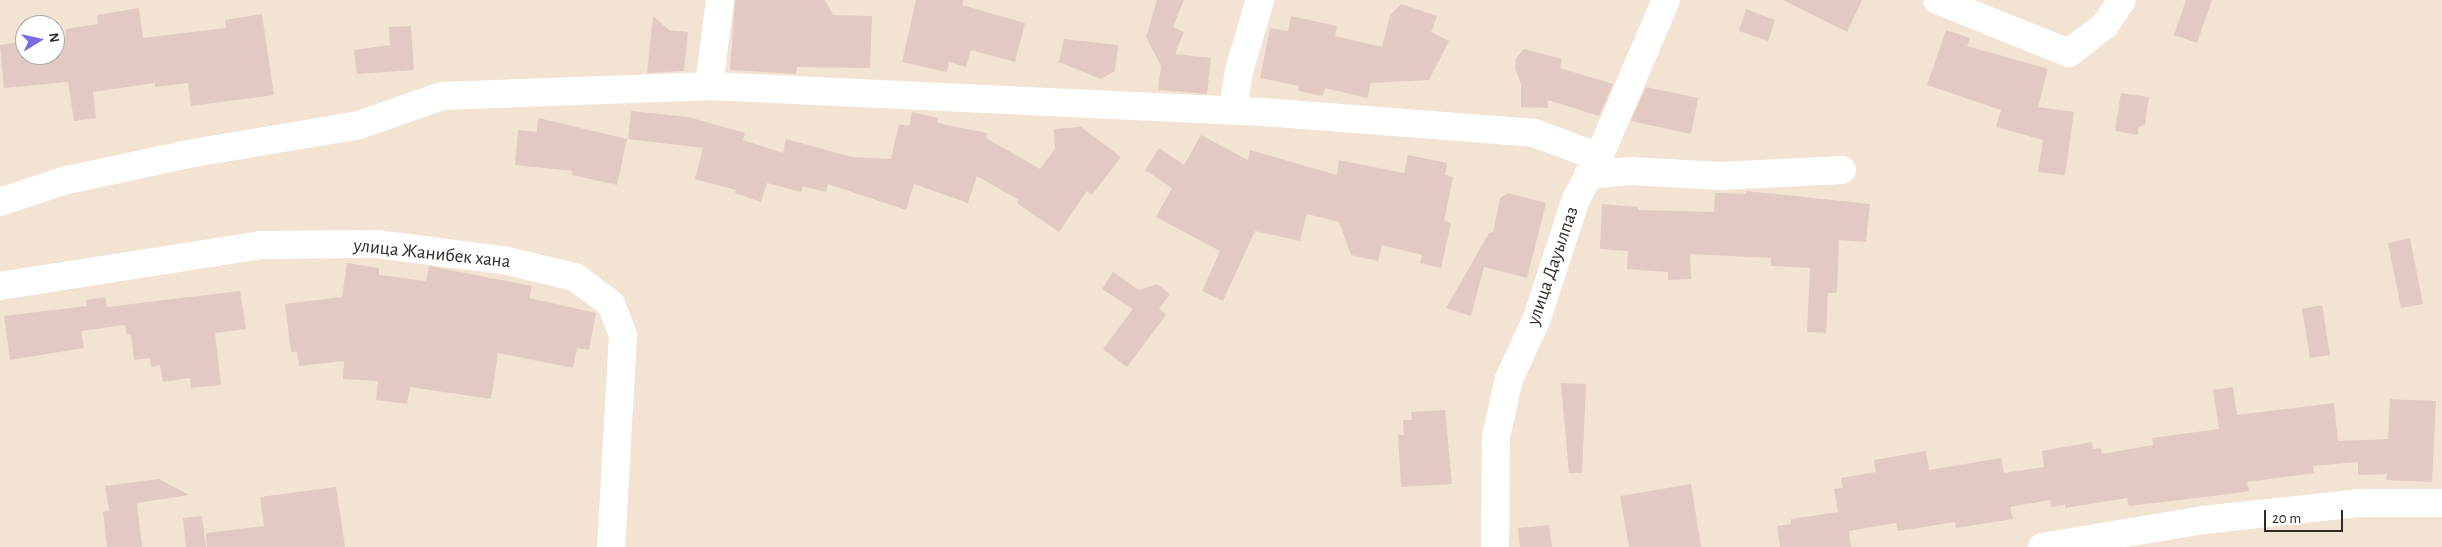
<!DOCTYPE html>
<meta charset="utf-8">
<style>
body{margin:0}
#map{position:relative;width:2442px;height:547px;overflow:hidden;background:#f3e3d2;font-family:"Alegreya Sans",sans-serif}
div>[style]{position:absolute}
.building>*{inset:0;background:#e2cac2}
.street>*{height:28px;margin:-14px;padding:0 14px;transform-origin:14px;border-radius:14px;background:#fff}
span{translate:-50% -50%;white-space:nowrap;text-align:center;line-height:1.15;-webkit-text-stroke:4.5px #fff;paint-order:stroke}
.street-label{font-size:19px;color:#312b24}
.north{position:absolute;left:15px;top:15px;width:50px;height:50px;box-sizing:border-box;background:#fff;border:1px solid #adaaa7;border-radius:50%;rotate:81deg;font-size:14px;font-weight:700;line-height:20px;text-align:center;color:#312b24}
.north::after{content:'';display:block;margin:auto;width:18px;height:22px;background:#786ae5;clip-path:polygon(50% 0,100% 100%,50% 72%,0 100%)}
.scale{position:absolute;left:2264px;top:510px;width:79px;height:22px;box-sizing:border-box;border:2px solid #312b24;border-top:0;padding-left:6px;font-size:15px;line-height:18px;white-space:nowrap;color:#312b24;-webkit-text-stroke:4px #fff;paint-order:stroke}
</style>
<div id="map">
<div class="building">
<i style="clip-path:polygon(735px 0,825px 0,833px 15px,872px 16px,870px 68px,797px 67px,796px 74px,730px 70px)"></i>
<i style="clip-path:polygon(916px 0,963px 0,962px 5px,1025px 23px,1015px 62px,971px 50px,966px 67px,949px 62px,947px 72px,902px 62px)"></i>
<i style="clip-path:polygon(1157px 0,1184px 0,1173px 27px,1184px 32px,1175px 54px,1211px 58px,1207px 94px,1158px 90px,1161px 66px,1146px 37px)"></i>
<i style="clip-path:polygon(1783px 0,1862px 0,1847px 32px)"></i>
<i style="clip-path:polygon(2186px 0,2212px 0,2197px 43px,2174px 35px)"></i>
<i style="clip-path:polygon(1401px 4px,1437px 16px,1431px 32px,1449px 41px,1429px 80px,1371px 83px,1367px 98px,1325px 88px,1323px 96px,1298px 91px,1299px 86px,1260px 78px,1270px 28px,1288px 31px,1291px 16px,1337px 26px,1335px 36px,1382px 47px,1390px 15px)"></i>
<i style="clip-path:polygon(139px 8px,143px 38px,226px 28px,225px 20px,262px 14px,274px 95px,191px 106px,188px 83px,155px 87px,155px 83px,93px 92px,96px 118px,74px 121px,68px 82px,4px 88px,0 45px,25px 41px,25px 55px,55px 55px,55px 38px,66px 36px,65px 29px,98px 24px,97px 15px)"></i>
<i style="clip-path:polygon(1746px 9px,1775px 20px,1768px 41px,1739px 31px)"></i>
<i style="clip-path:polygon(653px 16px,669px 30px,688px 32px,684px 71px,647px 73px)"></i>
<i style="clip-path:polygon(411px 26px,414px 70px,357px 74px,354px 50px,390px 45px,389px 27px)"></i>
<i style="clip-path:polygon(1946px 30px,1970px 38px,1967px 46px,2048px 69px,2038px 107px,2074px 112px,2065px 175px,2038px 172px,2043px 140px,1996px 127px,2001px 110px,1927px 85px)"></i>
<i style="clip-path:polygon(1064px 39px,1118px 45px,1115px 71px,1101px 79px,1059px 62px)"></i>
<i style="clip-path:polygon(1524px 49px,1562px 59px,1560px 68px,1613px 84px,1599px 116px,1548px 100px,1548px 108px,1521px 107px,1521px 84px,1515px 68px,1516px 58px)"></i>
<i style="clip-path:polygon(1646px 87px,1698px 98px,1691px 134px,1631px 121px)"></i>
<i style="clip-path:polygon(2121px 93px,2149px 97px,2145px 124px,2138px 128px,2138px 135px,2115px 131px)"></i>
<i style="clip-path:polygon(631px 111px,688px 117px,745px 133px,743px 140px,783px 153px,786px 139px,852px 157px,891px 159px,899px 124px,909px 126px,912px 112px,938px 118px,937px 123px,987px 133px,986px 138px,1040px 169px,1055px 149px,1054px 129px,1081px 127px,1121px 157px,1092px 195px,1087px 191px,1059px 232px,1017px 203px,1019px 200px,977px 176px,968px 203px,914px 184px,906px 210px,828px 184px,826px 192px,803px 186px,801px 192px,767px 183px,761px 202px,735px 193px,736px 190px,695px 179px,703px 148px,628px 139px)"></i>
<i style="clip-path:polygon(538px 118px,627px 139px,617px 185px,572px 175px,573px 171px,515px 165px,518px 130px,537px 132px)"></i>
<i style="clip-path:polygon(1201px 135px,1248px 160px,1250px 150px,1337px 175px,1339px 160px,1404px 173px,1408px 155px,1447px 163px,1445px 175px,1453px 177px,1444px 221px,1451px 223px,1441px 268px,1420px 263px,1422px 255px,1382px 245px,1378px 261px,1351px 255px,1339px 222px,1307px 214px,1300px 241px,1255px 231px,1223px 301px,1202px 291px,1220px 251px,1156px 217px,1172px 188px,1145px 170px,1159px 148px,1184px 165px)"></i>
<i style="clip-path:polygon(1746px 191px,1870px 204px,1866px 242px,1839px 240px,1837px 293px,1828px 293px,1826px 333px,1807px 332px,1810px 268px,1771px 266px,1771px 258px,1690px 254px,1691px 279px,1668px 280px,1668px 272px,1627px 269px,1628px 251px,1600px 249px,1602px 204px,1638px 207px,1638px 210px,1714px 212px,1715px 193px,1746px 194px)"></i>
<i style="clip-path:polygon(1508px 193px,1546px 203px,1527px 278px,1484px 267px,1471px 316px,1446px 308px,1489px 233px,1493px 232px,1500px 198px)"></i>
<i style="clip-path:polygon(2410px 238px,2423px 304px,2401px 308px,2388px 243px)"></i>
<i style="clip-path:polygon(347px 263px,379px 268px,379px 275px,426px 281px,429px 266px,532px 286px,529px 298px,596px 313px,589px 350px,577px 348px,573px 368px,498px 353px,491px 399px,410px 387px,407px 404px,376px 400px,378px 381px,343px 379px,344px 361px,299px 366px,297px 352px,291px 352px,285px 304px,342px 297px)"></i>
<i style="clip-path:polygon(1113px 272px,1139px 290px,1157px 284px,1170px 294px,1159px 309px,1166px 315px,1127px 367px,1103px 349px,1133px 309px,1102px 289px)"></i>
<i style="clip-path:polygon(240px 291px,246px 329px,215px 333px,221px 385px,191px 388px,190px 378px,163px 382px,160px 365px,151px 367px,150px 358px,134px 360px,131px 334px,127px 335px,125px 325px,81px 331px,84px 348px,10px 360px,4px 316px,87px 306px,86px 300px,105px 297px,107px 307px)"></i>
<i style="clip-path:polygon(2322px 305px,2330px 355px,2310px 358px,2302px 309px)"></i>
<i style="clip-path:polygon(1561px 383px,1586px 384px,1582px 473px,1569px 473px)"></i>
<i style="clip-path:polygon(2233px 387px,2237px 415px,2334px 403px,2338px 441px,2388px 439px,2390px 399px,2436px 401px,2432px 482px,2386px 480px,2387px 474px,2358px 475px,2358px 462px,2313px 466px,2314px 473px,2247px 482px,2249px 491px,2229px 494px,2129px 506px,2127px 498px,2065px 508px,2065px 505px,2051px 507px,2050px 500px,2010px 507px,2013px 519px,1956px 528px,1955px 522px,1898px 531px,1896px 523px,1849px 531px,1851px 547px,1780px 547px,1777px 526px,1791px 524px,1791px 519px,1838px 512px,1834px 489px,1843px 488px,1841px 478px,1876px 472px,1874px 460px,1926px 451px,1929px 470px,2001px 458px,2004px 473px,2044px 467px,2042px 451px,2092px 442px,2093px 449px,2101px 448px,2102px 454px,2153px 445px,2152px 438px,2219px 429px,2213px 390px)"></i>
<i style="clip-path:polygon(1445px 410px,1452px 484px,1401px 487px,1398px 435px,1404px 435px,1403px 420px,1412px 420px,1411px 412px)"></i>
<i style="clip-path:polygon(159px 479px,189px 495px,137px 503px,142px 547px,107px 547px,103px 512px,109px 511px,105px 486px)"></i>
<i style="clip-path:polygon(1691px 484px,1701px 547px,1629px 547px,1620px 496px)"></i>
<i style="clip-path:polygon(336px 487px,345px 547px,207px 547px,206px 533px,264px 526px,260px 497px)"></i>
<i style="clip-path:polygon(202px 516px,206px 547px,186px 547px,183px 518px)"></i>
<i style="clip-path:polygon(1549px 525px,1552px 547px,1520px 547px,1518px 528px)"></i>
</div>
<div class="street">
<i style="left:1937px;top:0;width:142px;rotate:21.9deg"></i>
<i style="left:2069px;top:53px;width:46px;rotate:-37.9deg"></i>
<i style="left:2105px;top:25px;width:30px;rotate:-56deg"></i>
<i style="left:709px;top:86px;width:555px;rotate:2.69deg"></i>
<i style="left:1263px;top:112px;width:272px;rotate:4.4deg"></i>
<i style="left:1534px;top:133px;width:69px;rotate:20.3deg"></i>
<i style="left:1233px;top:111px;width:40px;rotate:-81.5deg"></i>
<i style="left:1239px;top:71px;width:74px;rotate:-73.5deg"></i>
<i style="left:1588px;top:175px;width:42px;rotate:-5.4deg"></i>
<i style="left:1630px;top:171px;width:92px;rotate:3.1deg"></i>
<i style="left:1722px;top:176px;width:120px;rotate:-2.9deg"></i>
<i style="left:0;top:202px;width:66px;rotate:-18.4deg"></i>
<i style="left:63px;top:181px;width:134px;rotate:-12.1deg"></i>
<i style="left:194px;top:153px;width:167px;rotate:-9.6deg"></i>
<i style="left:359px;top:125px;width:88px;rotate:-19.3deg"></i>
<i style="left:442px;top:96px;width:267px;rotate:-2.1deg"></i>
<i style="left:709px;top:86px;width:87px;rotate:-82.7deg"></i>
<i style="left:0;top:286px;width:265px;rotate:-8.9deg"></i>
<i style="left:262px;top:245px;width:114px;rotate:-0.5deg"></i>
<i style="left:376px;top:244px;width:128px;rotate:7.2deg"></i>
<i style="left:503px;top:260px;width:74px;rotate:13.3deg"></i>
<i style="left:575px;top:277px;width:45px;rotate:36.9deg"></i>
<i style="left:611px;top:304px;width:33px;rotate:69deg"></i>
<i style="left:623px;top:335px;width:212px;rotate:93.2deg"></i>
<i style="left:1495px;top:547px;width:110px;rotate:-89.5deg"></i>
<i style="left:1496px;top:437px;width:59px;rotate:-77.4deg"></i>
<i style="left:1509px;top:379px;width:67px;rotate:-65.3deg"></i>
<i style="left:1537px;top:318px;width:125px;rotate:-71.9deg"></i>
<i style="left:1576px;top:199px;width:48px;rotate:-61.3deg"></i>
<i style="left:1599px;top:157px;width:171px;rotate:-66.9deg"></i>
<i style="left:2042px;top:547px;width:163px;rotate:-9.5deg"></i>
<i style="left:2203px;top:520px;width:158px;rotate:-6.2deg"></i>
<i style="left:2360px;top:503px;width:82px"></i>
</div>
<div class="street-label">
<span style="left:432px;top:254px;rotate:6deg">улица Жанибек хана</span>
<span style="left:1553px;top:266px;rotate:-71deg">улица Дауылпаз</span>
</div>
<div class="north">N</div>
<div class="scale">20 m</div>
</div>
